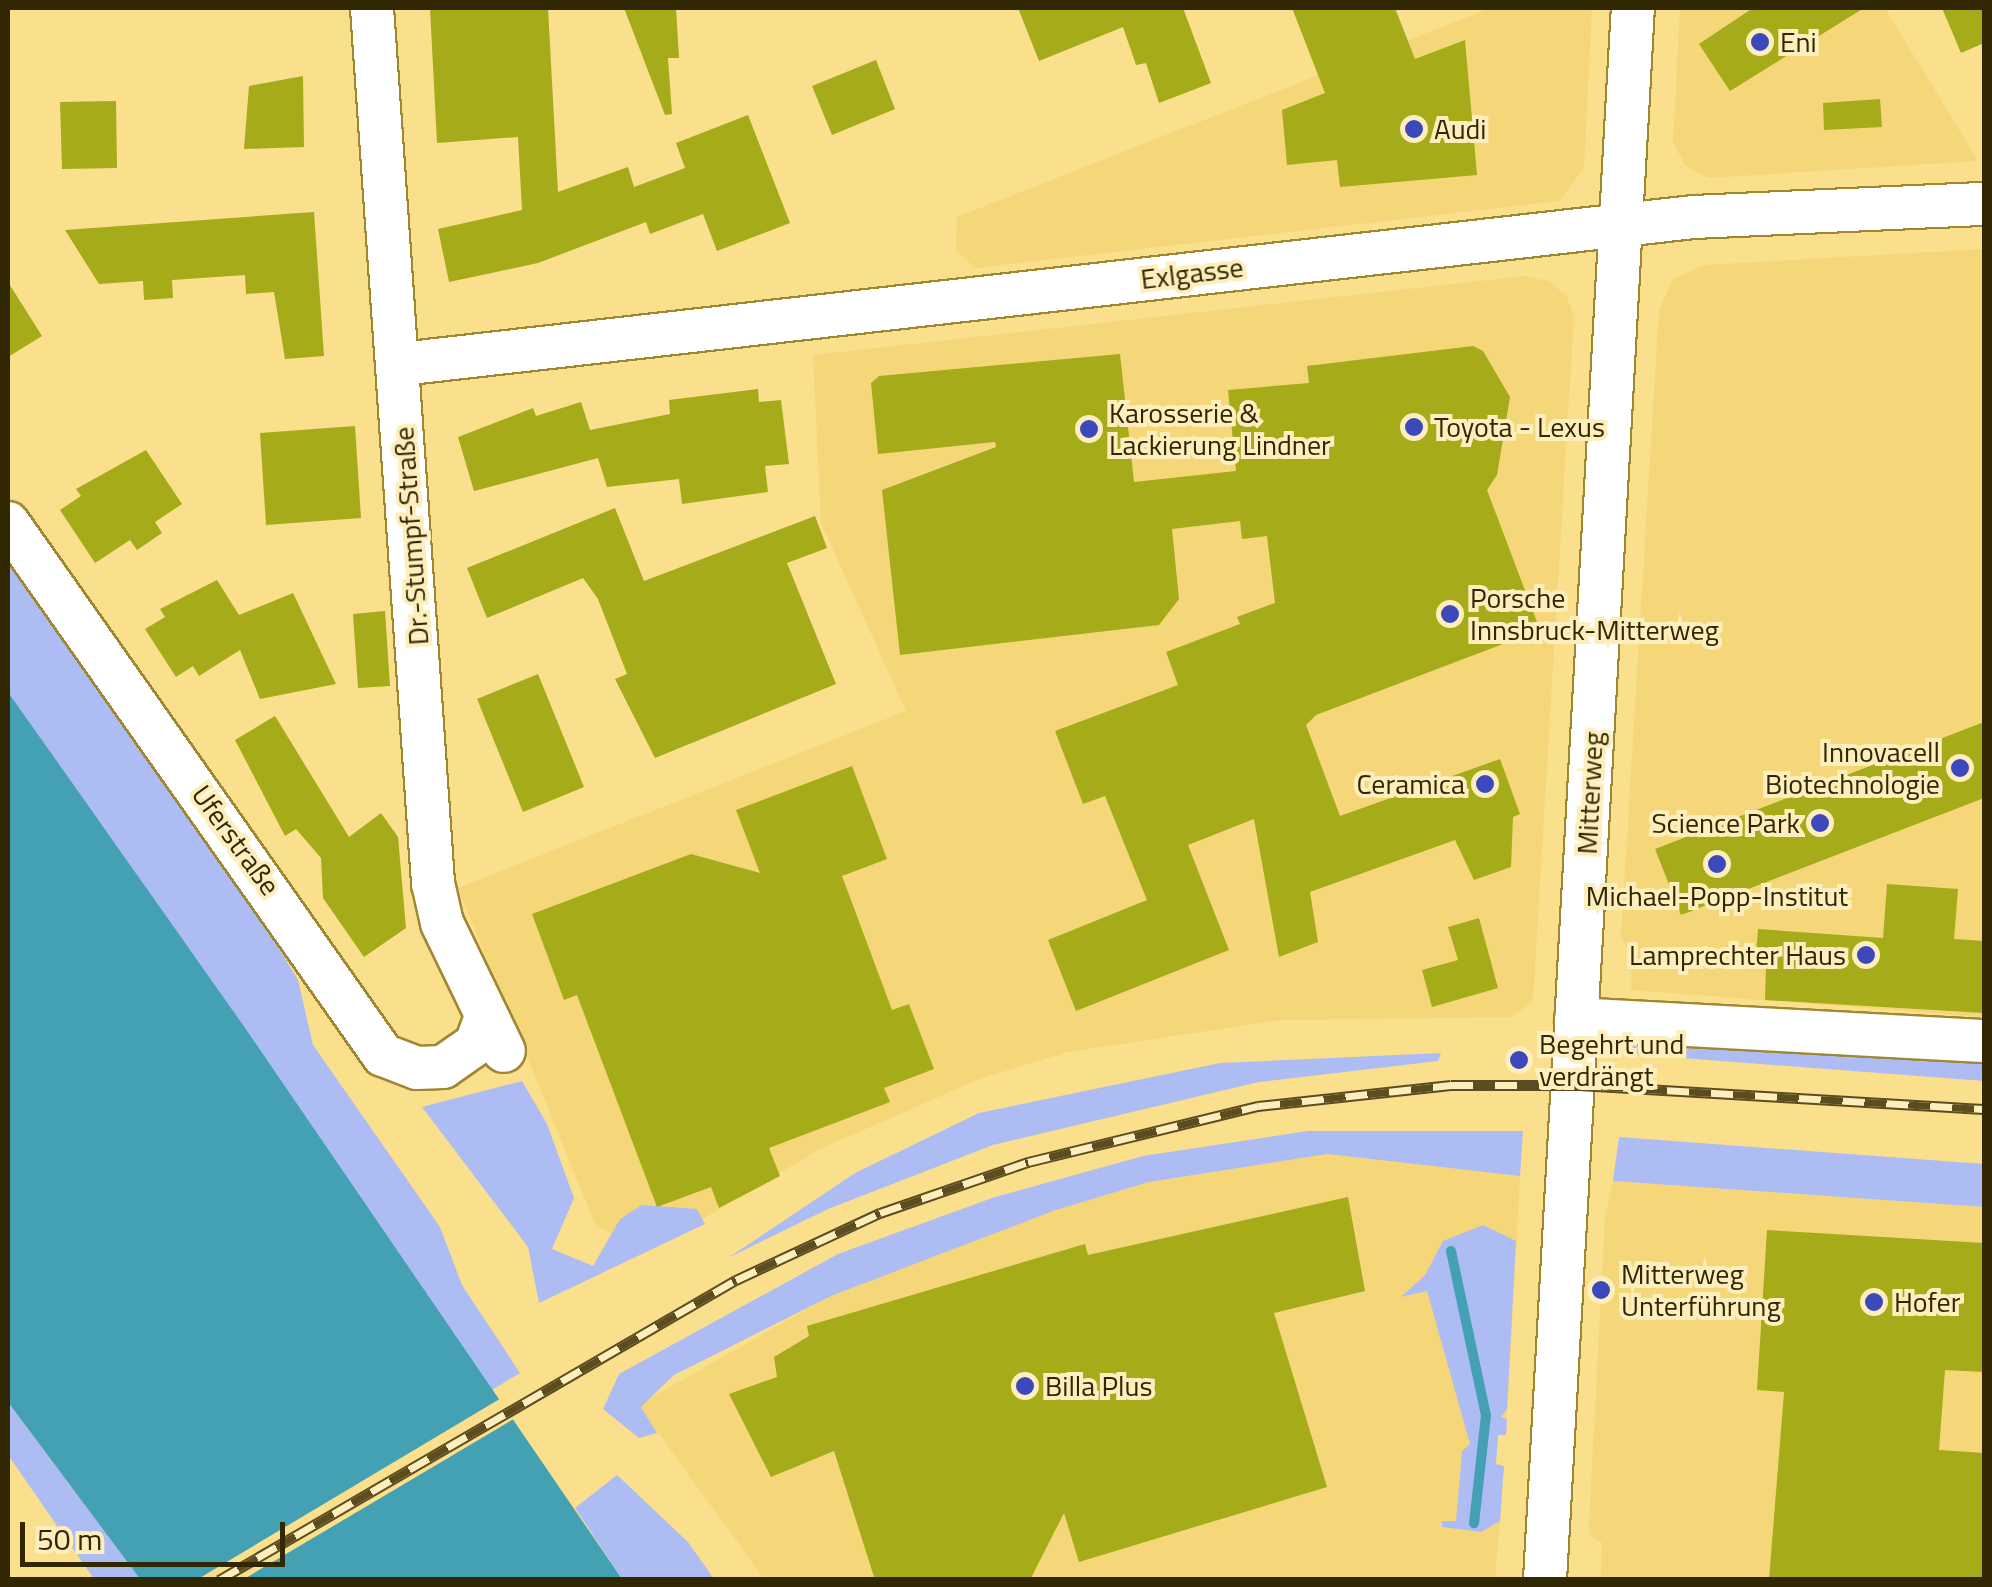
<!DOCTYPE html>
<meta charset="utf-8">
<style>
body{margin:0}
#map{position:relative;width:1992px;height:1587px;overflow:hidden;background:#fadf8c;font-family:"Titillium Web",sans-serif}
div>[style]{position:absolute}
.built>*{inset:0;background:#f5d77a}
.green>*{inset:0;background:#adbdf3}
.water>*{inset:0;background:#43a1b3}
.pier>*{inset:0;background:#fadf8c}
.stream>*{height:10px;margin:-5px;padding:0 5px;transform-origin:5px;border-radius:5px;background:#43a1b3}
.building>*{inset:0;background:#a5ab19}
.roads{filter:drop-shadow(2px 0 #a08731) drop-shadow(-2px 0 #a08731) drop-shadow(0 2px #a08731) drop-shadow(0 -2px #a08731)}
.minor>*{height:42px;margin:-21px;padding:0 21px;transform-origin:21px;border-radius:21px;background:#fff}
.rail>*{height:11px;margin-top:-5.5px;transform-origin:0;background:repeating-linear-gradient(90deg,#fdeebd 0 22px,#5c4d20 0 44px);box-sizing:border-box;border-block:2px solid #5c4d20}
.dots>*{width:28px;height:28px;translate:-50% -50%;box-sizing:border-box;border:5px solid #fdeebd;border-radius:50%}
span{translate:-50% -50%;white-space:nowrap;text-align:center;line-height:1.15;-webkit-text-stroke:8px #fdeebd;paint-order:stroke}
.poi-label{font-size:28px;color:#322703}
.left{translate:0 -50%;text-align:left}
.right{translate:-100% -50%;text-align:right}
.street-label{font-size:28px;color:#322703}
.frame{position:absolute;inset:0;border:10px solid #322703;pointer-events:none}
.scale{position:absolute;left:20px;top:1522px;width:265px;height:45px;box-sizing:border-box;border:5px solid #322703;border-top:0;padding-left:12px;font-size:30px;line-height:35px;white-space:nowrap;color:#322703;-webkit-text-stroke:8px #fdeebd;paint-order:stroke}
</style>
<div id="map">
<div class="built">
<i style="clip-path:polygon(1490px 8px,1592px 8px,1584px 168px,1559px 201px,975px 268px,956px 250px,957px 217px)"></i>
<i style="clip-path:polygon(1680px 8px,1885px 8px,1978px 161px,1708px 178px,1685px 165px,1673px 143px)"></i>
<i style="clip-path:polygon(1984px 249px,1984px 1017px,1631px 990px,1632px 958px,1621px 937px,1659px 310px,1673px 279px,1704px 265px)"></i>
<i style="clip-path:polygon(1525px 276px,1548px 281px,1566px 295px,1574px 316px,1533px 1000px,1512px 1017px,1280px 1020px,1068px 1052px,979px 1079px,818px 1150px,649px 1251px,596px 1226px,458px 888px,906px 711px,821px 523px,813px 355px)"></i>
<i style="clip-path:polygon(1327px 1154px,1520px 1176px,1506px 1435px,1498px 1435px,1496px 1465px,1504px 1467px,1495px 1579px,764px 1579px,638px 1405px,830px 1296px,1053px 1211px,1149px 1182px)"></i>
<i style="clip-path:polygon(1613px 1181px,1984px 1207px,1984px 1579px,1601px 1579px,1602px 1543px,1590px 1535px,1589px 1524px,1605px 1217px)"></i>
</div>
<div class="green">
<i style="clip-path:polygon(8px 546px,185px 794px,298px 980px,313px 1045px,440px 1227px,462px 1285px,520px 1373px,492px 1390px,8px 692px)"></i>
<i style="clip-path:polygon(1630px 1036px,1984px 1059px,1984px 1081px,1630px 1054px)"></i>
<i style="clip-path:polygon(1441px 1053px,1438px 1061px,1259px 1082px,993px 1145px,828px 1209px,728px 1258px,855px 1173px,979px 1113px,1220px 1063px)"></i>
<i style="clip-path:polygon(522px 1081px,547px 1124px,574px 1198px,552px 1249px,593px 1266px,620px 1219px,642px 1205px,697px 1209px,705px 1224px,539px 1303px,528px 1247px,422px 1107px)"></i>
<i style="clip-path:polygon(1308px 1131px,1523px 1131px,1520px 1176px,1327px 1154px,1149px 1182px,1053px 1211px,831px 1296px,674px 1375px,641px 1407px,657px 1433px,639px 1438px,603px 1409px,619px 1374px,838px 1254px,995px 1197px,1143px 1156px)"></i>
<i style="clip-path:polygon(1619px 1137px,1984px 1164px,1984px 1207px,1613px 1181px)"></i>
<i style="clip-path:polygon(1483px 1225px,1516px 1241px,1507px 1409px,1501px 1417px,1507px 1419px,1506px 1435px,1498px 1435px,1496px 1464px,1504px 1466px,1500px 1521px,1481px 1532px,1442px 1527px,1442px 1521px,1456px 1521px,1462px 1451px,1470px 1444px,1427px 1291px,1401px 1297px,1425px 1275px,1443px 1241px)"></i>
<i style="clip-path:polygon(8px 1402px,140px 1579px,94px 1579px,8px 1455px)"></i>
<i style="clip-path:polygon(617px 1475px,688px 1542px,714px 1579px,622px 1579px,575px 1508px)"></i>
</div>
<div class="water">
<i style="clip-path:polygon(8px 692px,243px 1025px,622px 1579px,140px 1579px,8px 1402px)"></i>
</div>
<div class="pier">
<i style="clip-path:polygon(503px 1397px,517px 1417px,244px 1579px,198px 1579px)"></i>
</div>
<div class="stream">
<i style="left:1451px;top:1251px;width:168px;rotate:78deg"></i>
<i style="left:1486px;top:1415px;width:109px;rotate:96.3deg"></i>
</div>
<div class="building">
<i style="clip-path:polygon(430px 8px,548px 8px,558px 192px,628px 167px,634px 187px,685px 168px,676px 143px,748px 115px,790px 223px,717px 251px,703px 214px,650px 234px,646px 222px,538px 263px,449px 282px,438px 229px,522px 210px,518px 137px,437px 143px)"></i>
<i style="clip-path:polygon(624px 8px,676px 8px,679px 58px,668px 58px,672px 114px,665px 115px)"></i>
<i style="clip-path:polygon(1018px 8px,1183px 8px,1211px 83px,1159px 103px,1146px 63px,1136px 65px,1123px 27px,1039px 61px)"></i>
<i style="clip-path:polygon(1292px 8px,1395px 8px,1415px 59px,1465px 40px,1477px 175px,1340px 187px,1337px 160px,1287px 165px,1282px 110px,1325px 93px)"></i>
<i style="clip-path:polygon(1753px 8px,1864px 8px,1730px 91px,1699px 44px)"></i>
<i style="clip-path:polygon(1942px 8px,1984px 8px,1984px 43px,1961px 53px)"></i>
<i style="clip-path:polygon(876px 60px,895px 109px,832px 135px,812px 86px)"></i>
<i style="clip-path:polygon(303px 76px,304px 147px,244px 149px,249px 86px)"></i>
<i style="clip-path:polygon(1880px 99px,1882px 127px,1824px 130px,1823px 103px)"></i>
<i style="clip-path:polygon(116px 101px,117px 168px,62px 169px,60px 102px)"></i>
<i style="clip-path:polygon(314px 212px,324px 356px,285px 359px,274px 292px,246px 294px,245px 275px,172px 280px,173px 298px,144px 300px,143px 281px,99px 284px,65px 230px)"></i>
<i style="clip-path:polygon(8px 282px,42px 336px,8px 357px)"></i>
<i style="clip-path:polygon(1473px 346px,1483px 351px,1510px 397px,1497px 475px,1487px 490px,1540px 630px,1316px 715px,1306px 725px,1340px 816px,1500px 759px,1520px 814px,1513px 817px,1511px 867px,1474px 880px,1455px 840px,1310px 892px,1318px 942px,1279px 957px,1254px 819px,1188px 845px,1229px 950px,1076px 1011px,1048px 940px,1147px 900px,1105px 796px,1083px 804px,1055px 731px,1178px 685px,1166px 652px,1240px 624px,1237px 617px,1275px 603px,1267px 536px,1242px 539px,1240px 521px,1172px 529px,1179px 599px,1159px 625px,900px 655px,882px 490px,996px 447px,995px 442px,878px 454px,871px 383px,879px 376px,1120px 354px,1134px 482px,1236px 471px,1228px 390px,1309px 383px,1307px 366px)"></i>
<i style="clip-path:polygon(758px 389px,759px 402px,781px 400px,789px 464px,765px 466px,768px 492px,682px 504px,679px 479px,607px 487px,598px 458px,474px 491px,458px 437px,533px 408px,536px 416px,581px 402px,590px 430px,670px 414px,669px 400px)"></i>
<i style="clip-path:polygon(355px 426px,361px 518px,266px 525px,260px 433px)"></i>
<i style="clip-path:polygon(146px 450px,182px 504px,155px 522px,162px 533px,137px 550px,130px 540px,95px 563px,60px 510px,81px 496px,76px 489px)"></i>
<i style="clip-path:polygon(615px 508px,644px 581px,815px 516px,827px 548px,787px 563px,836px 684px,655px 758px,615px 679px,627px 674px,598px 599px,583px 578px,487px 618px,467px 568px)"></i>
<i style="clip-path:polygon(217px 580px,239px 615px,293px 593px,336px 684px,260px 699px,240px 650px,199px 676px,193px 666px,176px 677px,145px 629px,165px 617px,160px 609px)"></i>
<i style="clip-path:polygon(385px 611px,390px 686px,358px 688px,353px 614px)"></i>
<i style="clip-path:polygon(538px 674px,584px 787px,523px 812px,477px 699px)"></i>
<i style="clip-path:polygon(275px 716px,349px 837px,381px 813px,398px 837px,406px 928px,364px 957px,323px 898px,321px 858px,296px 829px,285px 836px,235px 740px)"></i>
<i style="clip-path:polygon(1984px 722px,1984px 798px,1681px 915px,1655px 849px)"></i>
<i style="clip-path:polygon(852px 766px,887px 859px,842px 876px,892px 1010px,909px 1004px,934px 1069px,884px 1088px,890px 1102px,769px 1148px,780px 1176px,719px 1208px,711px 1187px,657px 1207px,577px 995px,564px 1000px,532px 914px,691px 854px,760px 873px,736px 810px)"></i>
<i style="clip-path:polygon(1887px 884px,1958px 889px,1954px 939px,1984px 941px,1984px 1013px,1765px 1000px,1766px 967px,1755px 967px,1758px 929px,1883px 938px)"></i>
<i style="clip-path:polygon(1479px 918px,1498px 988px,1432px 1007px,1422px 970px,1458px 960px,1448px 927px)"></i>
<i style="clip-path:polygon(1348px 1197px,1365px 1291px,1274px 1313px,1327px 1487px,1079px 1562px,1064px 1513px,1030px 1580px,875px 1580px,834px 1451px,771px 1477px,729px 1394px,777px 1377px,774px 1357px,809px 1336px,807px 1326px,1085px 1244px,1088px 1255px)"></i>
<i style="clip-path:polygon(1767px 1230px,1984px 1243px,1984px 1372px,1945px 1370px,1939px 1450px,1984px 1453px,1984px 1580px,1769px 1580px,1784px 1392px,1757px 1390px)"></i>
</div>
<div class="roads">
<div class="minor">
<i style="left:372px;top:8px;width:877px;rotate:86.01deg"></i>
<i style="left:433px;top:883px;width:41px;rotate:77.3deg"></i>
<i style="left:442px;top:923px;width:142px;rotate:64.2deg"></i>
<i style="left:401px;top:364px;width:1301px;rotate:-6.49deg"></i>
<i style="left:1694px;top:217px;width:290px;rotate:-2.6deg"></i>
<i style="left:8px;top:523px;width:651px;rotate:54.82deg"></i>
<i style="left:383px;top:1055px;width:36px;rotate:21deg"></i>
<i style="left:417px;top:1068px;width:26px;rotate:-2deg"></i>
<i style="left:443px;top:1067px;width:40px;rotate:-34.9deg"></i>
<i style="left:476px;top:1044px;width:27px;rotate:-70deg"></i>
<i style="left:1576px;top:1019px;width:409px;rotate:3.1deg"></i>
<i style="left:1545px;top:1580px;width:1574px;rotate:-86.8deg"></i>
</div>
</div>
<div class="rail">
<i style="left:219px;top:1580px;width:598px;rotate:-30.13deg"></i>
<i style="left:736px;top:1280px;width:159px;rotate:-25deg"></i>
<i style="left:880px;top:1213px;width:157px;rotate:-19deg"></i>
<i style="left:1028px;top:1162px;width:237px;rotate:-13.7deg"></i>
<i style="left:1258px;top:1106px;width:194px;rotate:-6.2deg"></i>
<i style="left:1451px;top:1085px;width:128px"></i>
<i style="left:1579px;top:1085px;width:406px;rotate:3.4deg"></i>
</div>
<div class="dots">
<i style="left:1760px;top:42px;background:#3b49bd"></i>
<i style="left:1414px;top:129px;background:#3b49bd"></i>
<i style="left:1414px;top:427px;background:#3b49bd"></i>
<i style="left:1089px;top:429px;background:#3b49bd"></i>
<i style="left:1450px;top:614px;background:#3b49bd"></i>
<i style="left:1960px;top:768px;background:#3b49bd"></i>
<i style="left:1485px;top:784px;background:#3b49bd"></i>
<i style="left:1820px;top:823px;background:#3b49bd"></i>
<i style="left:1717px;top:864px;background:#3b49bd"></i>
<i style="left:1866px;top:955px;background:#3b49bd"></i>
<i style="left:1519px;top:1060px;background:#3b49bd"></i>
<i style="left:1601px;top:1290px;background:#3b49bd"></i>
<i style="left:1874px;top:1302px;background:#3b49bd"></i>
<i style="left:1025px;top:1386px;background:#3b49bd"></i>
</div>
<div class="poi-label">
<span class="left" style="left:1780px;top:42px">Eni</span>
<span class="left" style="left:1434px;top:129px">Audi</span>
<span class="left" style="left:1109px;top:429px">Karosserie &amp;<br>Lackierung Lindner</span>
<span class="left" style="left:1434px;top:427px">Toyota - Lexus</span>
<span class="left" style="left:1470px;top:614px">Porsche<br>Innsbruck-Mitterweg</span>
<span class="right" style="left:1940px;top:768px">Innovacell<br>Biotechnologie</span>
<span class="right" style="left:1465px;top:784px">Ceramica</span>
<span class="right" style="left:1800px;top:823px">Science Park</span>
<span style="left:1717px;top:896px">Michael-Popp-Institut</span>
<span class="right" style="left:1846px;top:955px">Lamprechter Haus</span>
<span class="left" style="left:1539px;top:1060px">Begehrt und<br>verdrängt</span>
<span class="left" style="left:1621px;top:1290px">Mitterweg<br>Unterführung</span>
<span class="left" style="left:1894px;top:1302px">Hofer</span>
<span class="left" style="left:1045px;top:1386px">Billa Plus</span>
</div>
<div class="street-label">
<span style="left:1192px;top:273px;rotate:-7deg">Exlgasse</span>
<span style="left:411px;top:536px;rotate:-94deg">Dr.-Stumpf-Straße</span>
<span style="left:1590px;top:793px;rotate:-87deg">Mitterweg</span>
<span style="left:236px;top:840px;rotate:54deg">Uferstraße</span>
</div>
<div class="frame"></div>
<div class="scale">50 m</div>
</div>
